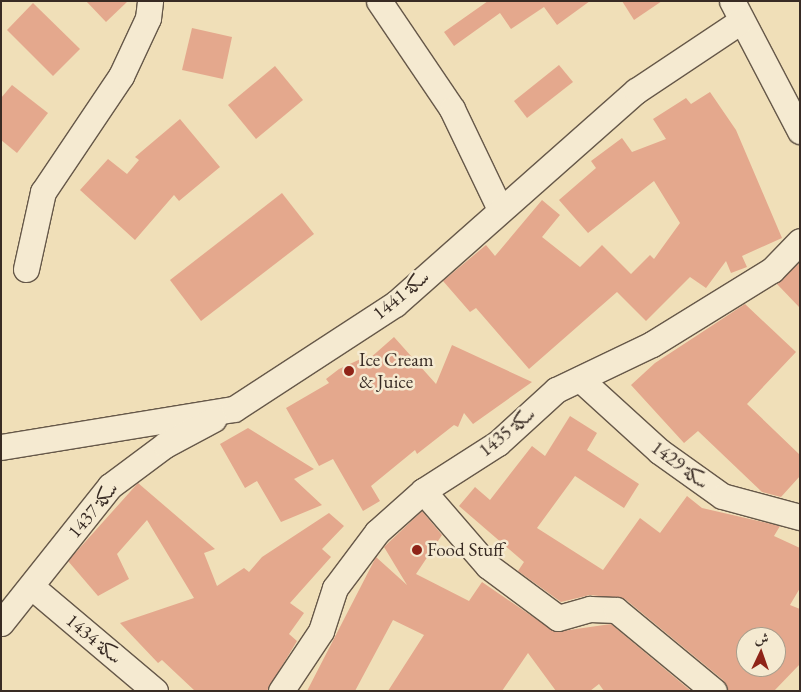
<!DOCTYPE html>
<meta charset="utf-8">
<style>
body{margin:0}
#map{position:relative;width:801px;height:692px;overflow:hidden;background:#f0dfb8;font-family:"EB Garamond",Amiri,serif}
div>[style]{position:absolute}
.building>*{inset:0;background:#e4a88d}
.roads{filter:drop-shadow(1px 0 #665849) drop-shadow(-1px 0 #665849) drop-shadow(0 1px #665849) drop-shadow(0 -1px #665849)}
.minor>*{height:25px;margin:-12.5px;padding:0 12.5px;transform-origin:12.5px;border-radius:12.5px;background:#f5ead1}
.dots>*{width:14px;height:14px;translate:-50% -50%;box-sizing:border-box;border:2px solid #f5ead1;border-radius:50%}
span{translate:-50% -50%;white-space:nowrap;text-align:center;line-height:1.15;-webkit-text-stroke:5px #f5ead1;paint-order:stroke}
.street-label{font-size:19px;color:#382b24}
.poi-label{font-size:19px;color:#382b24}
.left{translate:0 -50%;text-align:left}
.frame{position:absolute;inset:0;border:2px solid #382b24;pointer-events:none}
.north{position:absolute;left:736px;top:627px;width:50px;height:50px;box-sizing:border-box;background:#f5ead1;border:1px solid #a99e8c;border-radius:50%;rotate:3deg;font-size:14px;font-weight:700;line-height:20px;text-align:center;color:#382b24}
.north::after{content:'';display:block;margin:auto;width:18px;height:22px;background:#8f2418;clip-path:polygon(50% 0,100% 100%,50% 72%,0 100%)}
</style>
<div id="map">
<div class="building">
<i style="clip-path:polygon(86px 1px,128px 1px,106px 22px)"></i>
<i style="clip-path:polygon(488px 1px,590px 1px,557px 25px,544px 7px,511px 29px,500px 13px,454px 46px,444px 32px)"></i>
<i style="clip-path:polygon(622px 1px,662px 1px,634px 20px)"></i>
<i style="clip-path:polygon(33px 3px,80px 49px,53px 76px,7px 30px)"></i>
<i style="clip-path:polygon(192px 28px,232px 37px,223px 79px,182px 70px)"></i>
<i style="clip-path:polygon(559px 65px,573px 82px,527px 118px,514px 101px)"></i>
<i style="clip-path:polygon(275px 66px,303px 100px,256px 139px,228px 105px)"></i>
<i style="clip-path:polygon(12px 85px,48px 113px,17px 153px,1px 140px,1px 98px)"></i>
<i style="clip-path:polygon(710px 92px,736px 130px,782px 238px,742px 256px,747px 267px,731px 273px,726px 261px,706px 288px,690px 277px,646px 321px,617px 292px,529px 369px,476px 308px,470px 312px,443px 281px,486px 245px,495px 256px,542px 200px,560px 215px,542px 237px,580px 267px,602px 245px,631px 274px,650px 255px,654px 259px,680px 223px,654px 181px,588px 233px,559px 200px,596px 168px,591px 161px,622px 138px,632px 152px,666px 139px,653px 119px,686px 98px,691px 104px)"></i>
<i style="clip-path:polygon(180px 119px,220px 167px,179px 201px,174px 195px,135px 240px,80px 190px,108px 159px,127px 174px,139px 160px,135px 157px)"></i>
<i style="clip-path:polygon(282px 193px,314px 234px,201px 321px,170px 280px)"></i>
<i style="clip-path:polygon(800px 262px,800px 308px,777px 284px)"></i>
<i style="clip-path:polygon(745px 304px,796px 352px,747px 404px,800px 455px,800px 476px,781px 497px,762px 492px,698px 431px,684px 443px,631px 385px,655px 363px)"></i>
<i style="clip-path:polygon(394px 337px,436px 384px,452px 345px,532px 382px,473px 424px,464px 413px,458px 427px,454px 425px,417px 454px,415px 450px,371px 486px,380px 501px,363px 511px,333px 459px,319px 466px,286px 408px,329px 383px,326px 379px,339px 369px,367px 356px,369px 359px)"></i>
<i style="clip-path:polygon(evenodd,570px 416px,597px 433px,587px 450px,639px 484px,624px 508px,575px 476px,537px 528px,603px 570px,640px 518px,660px 533px,687px 496px,702px 508px,780px 526px,774px 536px,800px 548px,800px 588px,790px 605px,800px 609px,800px 664px,774px 691px,728px 691px,723px 680px,625px 599px,590px 595px,561px 602px,518px 571px,524px 562px,459px 506px,475px 487px,490px 500px,532px 446px,545px 456px,570px 416px,746px 637px,776px 637px,776px 667px,746px 667px,746px 637px)"></i>
<i style="clip-path:polygon(248px 428px,314px 469px,294px 479px,322px 505px,281px 522px,257px 481px,245px 488px,220px 444px)"></i>
<i style="clip-path:polygon(138px 483px,215px 549px,204px 553px,217px 586px,244px 568px,249px 572px,262px 557px,329px 513px,344px 526px,322px 549px,331px 557px,290px 603px,304px 613px,289px 634px,297px 641px,267px 691px,195px 691px,162px 660px,158px 663px,120px 623px,194px 598px,147px 520px,117px 554px,129px 579px,98px 596px,68px 561px)"></i>
<i style="clip-path:polygon(422px 511px,442px 535px,416px 574px,469px 601px,482px 582px,555px 632px,611px 624px,691px 691px,604px 691px,599px 684px,590px 691px,556px 691px,528px 653px,502px 691px,388px 691px,424px 635px,393px 620px,355px 691px,307px 691px,376px 557px,407px 585px,384px 547px)"></i>
</div>
<div class="roads">
<div class="minor">
<i style="left:379px;top:1px;width:130px;rotate:55.9deg"></i>
<i style="left:452px;top:109px;width:111px;rotate:64.4deg"></i>
<i style="left:732px;top:1px;width:147px;rotate:62.4deg"></i>
<i style="left:26px;top:269px;width:79px;rotate:-77.6deg"></i>
<i style="left:43px;top:192px;width:140px;rotate:-56.1deg"></i>
<i style="left:121px;top:76px;width:64px;rotate:-65deg"></i>
<i style="left:148px;top:18px;width:17px;rotate:-83deg"></i>
<i style="left:580px;top:379px;width:107px;rotate:42.3deg"></i>
<i style="left:659px;top:451px;width:77px;rotate:35.5deg"></i>
<i style="left:722px;top:496px;width:81px;rotate:15.1deg"></i>
<i style="left:1px;top:447px;width:236px;rotate:-9.3deg"></i>
<i style="left:234px;top:409px;width:192px;rotate:-33.1deg"></i>
<i style="left:395px;top:304px;width:322px;rotate:-41.5deg"></i>
<i style="left:636px;top:91px;width:126px;rotate:-33.7deg"></i>
<i style="left:423px;top:491px;width:99px;rotate:49.1deg"></i>
<i style="left:488px;top:566px;width:87px;rotate:36.6deg"></i>
<i style="left:558px;top:618px;width:33px;rotate:-16deg"></i>
<i style="left:590px;top:609px;width:26px;rotate:2deg"></i>
<i style="left:616px;top:610px;width:127px;rotate:39.6deg"></i>
<i style="left:32px;top:587px;width:161px;rotate:40.2deg"></i>
<i style="left:1px;top:623px;width:175px;rotate:-51.5deg"></i>
<i style="left:110px;top:486px;width:69px;rotate:-36.7deg"></i>
<i style="left:165px;top:445px;width:55px;rotate:-28deg"></i>
<i style="left:281px;top:691px;width:72px;rotate:-56.3deg"></i>
<i style="left:321px;top:631px;width:45px;rotate:-72deg"></i>
<i style="left:335px;top:588px;width:70px;rotate:-53.1deg"></i>
<i style="left:377px;top:532px;width:62px;rotate:-41.7deg"></i>
<i style="left:423px;top:491px;width:89px;rotate:-32.6deg"></i>
<i style="left:498px;top:443px;width:79px;rotate:-42.4deg"></i>
<i style="left:556px;top:390px;width:106px;rotate:-25.6deg"></i>
<i style="left:652px;top:344px;width:141px;rotate:-31.7deg"></i>
<i style="left:772px;top:270px;width:40px;rotate:-46deg"></i>
</div>
</div>
<div class="dots">
<i style="left:349px;top:371px;background:#8f2418"></i>
<i style="left:417px;top:550px;background:#8f2418"></i>
</div>
<div class="street-label">
<span style="left:401px;top:295px;rotate:-39deg">سكة 1441</span>
<span style="left:507px;top:432px;rotate:-39deg">سكة 1435</span>
<span style="left:680px;top:465px;rotate:37deg">سكة 1429</span>
<span style="left:93px;top:510px;rotate:-50deg">سكة 1437</span>
<span style="left:94px;top:639px;rotate:40deg">سكة 1434</span>
</div>
<div class="poi-label">
<span class="left" style="left:359px;top:371px">Ice Cream<br>&amp; Juice</span>
<span class="left" style="left:427px;top:550px">Food Stuff</span>
</div>
<div class="frame"></div>
<div class="north">ش</div>
</div>
